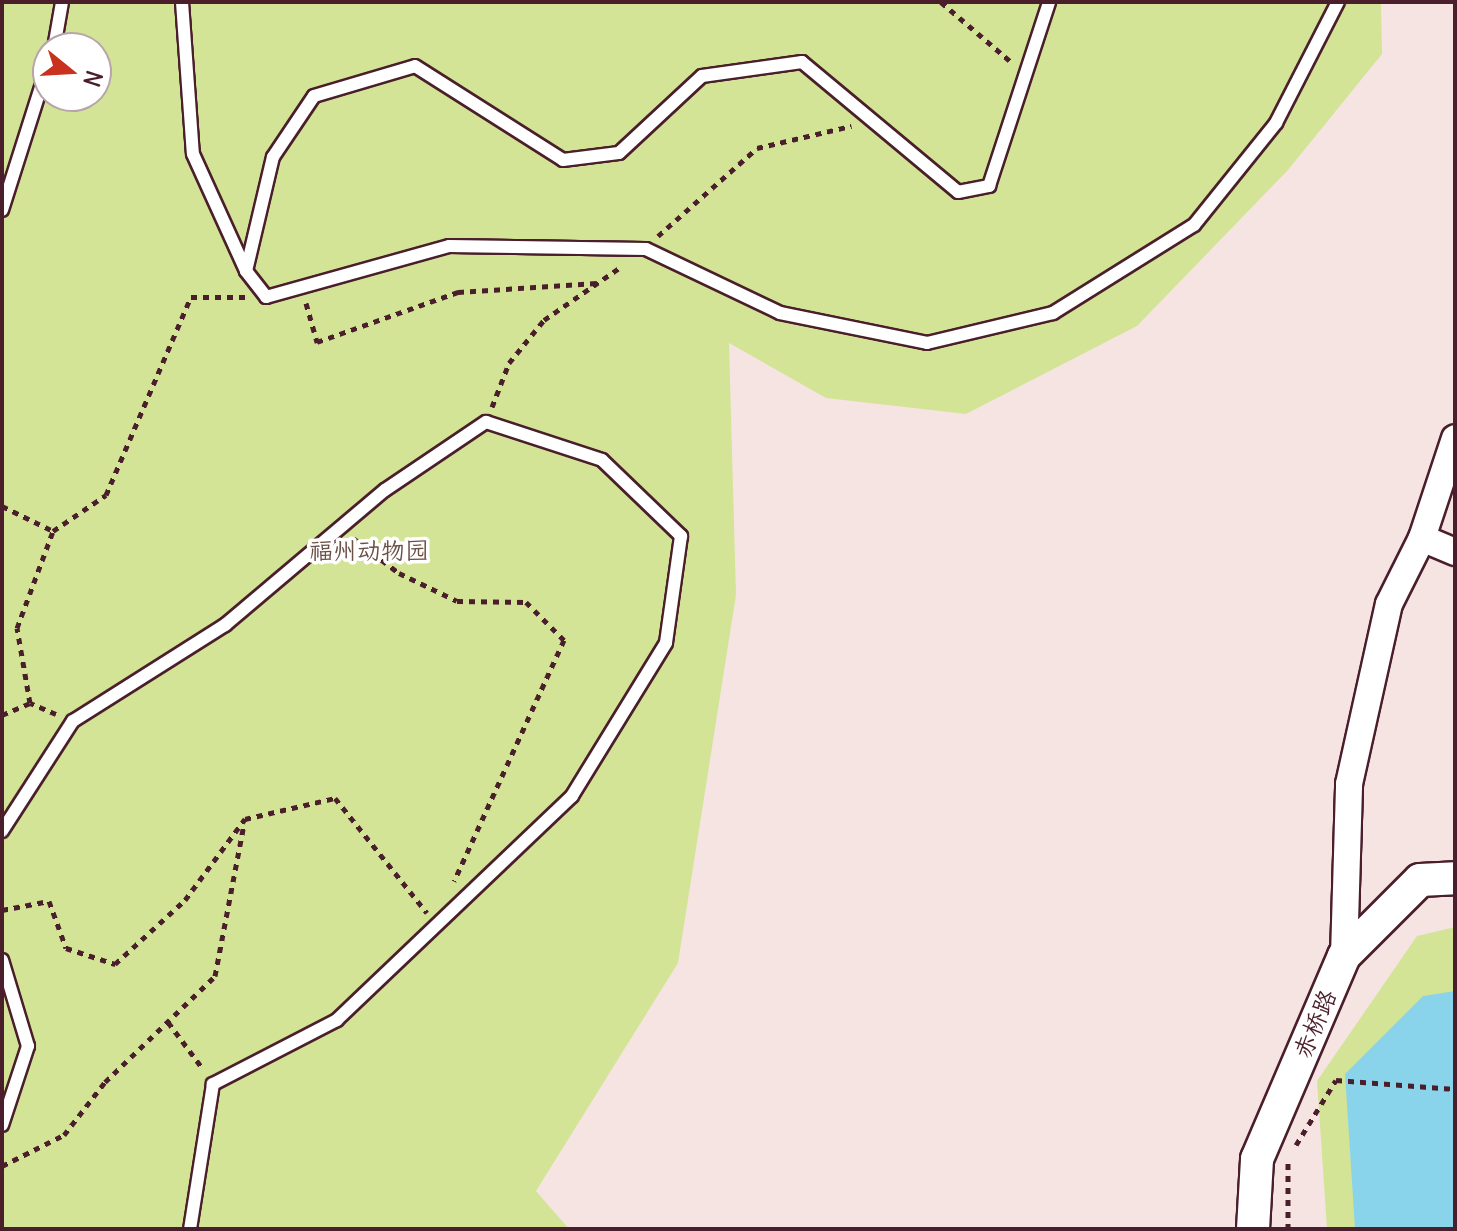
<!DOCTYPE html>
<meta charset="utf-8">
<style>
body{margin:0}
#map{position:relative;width:1457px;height:1231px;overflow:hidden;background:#f6e4e3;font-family:Delius,"LXGW WenKai TC",sans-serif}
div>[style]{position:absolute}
.green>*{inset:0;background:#d4e497}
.water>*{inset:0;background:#8ad4eb}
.path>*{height:5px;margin-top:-2.5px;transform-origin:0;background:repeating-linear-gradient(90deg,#4a1f2b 0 6px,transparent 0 12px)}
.roads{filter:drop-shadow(2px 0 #4a1f2b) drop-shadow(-2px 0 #4a1f2b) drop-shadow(0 2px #4a1f2b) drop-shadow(0 -2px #4a1f2b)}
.service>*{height:12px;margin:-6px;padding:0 6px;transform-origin:6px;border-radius:6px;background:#fff}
.minor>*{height:26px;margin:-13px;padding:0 13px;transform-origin:13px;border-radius:13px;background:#fff}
.tertiary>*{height:32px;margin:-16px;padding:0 16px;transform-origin:16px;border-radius:16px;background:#fff}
span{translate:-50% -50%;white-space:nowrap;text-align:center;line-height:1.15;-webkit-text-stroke:7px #fff;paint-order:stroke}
.park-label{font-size:24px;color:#6c5046}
.street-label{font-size:24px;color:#4a1f2b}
.frame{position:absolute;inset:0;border:4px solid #4a1f2b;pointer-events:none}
.north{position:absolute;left:32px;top:32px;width:80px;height:80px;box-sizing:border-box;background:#fff;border:2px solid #b7a5aa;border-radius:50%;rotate:108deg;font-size:22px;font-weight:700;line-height:32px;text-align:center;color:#4a1f2b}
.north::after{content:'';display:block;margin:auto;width:28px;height:36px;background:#c8321e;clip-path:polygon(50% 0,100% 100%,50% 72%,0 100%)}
</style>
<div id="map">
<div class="green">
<i style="clip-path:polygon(evenodd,2px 2px,1381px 2px,1382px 54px,1288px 170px,1137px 326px,966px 414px,826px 398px,729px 343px,736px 595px,678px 963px,536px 1191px,569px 1229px,2px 1229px,2px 2px,48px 48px,96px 48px,96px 96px,48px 96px,48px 48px)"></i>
<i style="clip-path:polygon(1455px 927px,1455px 1229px,1327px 1229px,1317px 1081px,1417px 936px)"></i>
</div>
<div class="water">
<i style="clip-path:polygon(1455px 991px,1455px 1229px,1355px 1229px,1345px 1074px,1423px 996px)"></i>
</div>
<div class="path">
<i style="left:941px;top:2px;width:91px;rotate:40.5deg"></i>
<i style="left:658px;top:236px;width:132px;rotate:-41.6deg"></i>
<i style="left:757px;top:148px;width:97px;rotate:-13.2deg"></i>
<i style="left:306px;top:303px;width:41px;rotate:74.2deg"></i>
<i style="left:317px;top:342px;width:150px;rotate:-19.5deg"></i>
<i style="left:458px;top:292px;width:139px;rotate:-3.7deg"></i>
<i style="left:492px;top:407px;width:47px;rotate:-68.9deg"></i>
<i style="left:509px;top:363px;width:55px;rotate:-50.9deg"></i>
<i style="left:544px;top:320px;width:91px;rotate:-34.7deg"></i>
<i style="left:2px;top:506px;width:57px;rotate:26.1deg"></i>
<i style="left:353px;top:538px;width:58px;rotate:37.3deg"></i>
<i style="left:399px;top:573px;width:64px;rotate:25.8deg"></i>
<i style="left:457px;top:601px;width:69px;rotate:0.8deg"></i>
<i style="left:526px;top:602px;width:54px;rotate:45deg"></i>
<i style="left:564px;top:640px;width:265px;rotate:114.5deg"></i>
<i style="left:56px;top:714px;width:28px;rotate:-157deg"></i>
<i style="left:30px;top:703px;width:76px;rotate:-99.8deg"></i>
<i style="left:17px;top:628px;width:103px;rotate:-69.6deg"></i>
<i style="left:53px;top:531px;width:64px;rotate:-34.2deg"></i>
<i style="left:106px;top:495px;width:215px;rotate:-66.8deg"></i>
<i style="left:191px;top:297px;width:54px"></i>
<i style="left:2px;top:715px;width:30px;rotate:-23deg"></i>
<i style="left:2px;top:910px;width:48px;rotate:-10.8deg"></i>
<i style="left:49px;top:901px;width:50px;rotate:70.1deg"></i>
<i style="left:66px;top:948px;width:52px;rotate:18.1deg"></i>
<i style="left:115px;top:964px;width:95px;rotate:-42.4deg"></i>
<i style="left:185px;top:900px;width:101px;rotate:-53.5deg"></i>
<i style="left:245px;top:819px;width:92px;rotate:-13.1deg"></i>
<i style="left:335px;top:798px;width:147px;rotate:51.3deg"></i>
<i style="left:168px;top:1022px;width:59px;rotate:53.3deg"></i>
<i style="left:1296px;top:1145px;width:76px;rotate:-58.4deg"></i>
<i style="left:1336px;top:1080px;width:119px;rotate:4.3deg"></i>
<i style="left:2px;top:1166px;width:69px;rotate:-26.6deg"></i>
<i style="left:64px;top:1135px;width:67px;rotate:-52.3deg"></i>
<i style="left:105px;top:1082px;width:153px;rotate:-43.9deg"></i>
<i style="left:215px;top:976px;width:155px;rotate:-79.2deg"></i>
<i style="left:1288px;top:1229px;width:68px;rotate:-90deg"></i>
</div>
<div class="roads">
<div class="service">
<i style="left:182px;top:2px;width:152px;rotate:85.9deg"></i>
<i style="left:193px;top:154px;width:128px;rotate:65.6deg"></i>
<i style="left:246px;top:271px;width:33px;rotate:52deg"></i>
<i style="left:266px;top:297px;width:190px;rotate:-15.6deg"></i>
<i style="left:449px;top:246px;width:197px;rotate:0.9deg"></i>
<i style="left:646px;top:249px;width:148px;rotate:25.5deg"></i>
<i style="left:780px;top:313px;width:150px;rotate:11.5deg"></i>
<i style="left:927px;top:343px;width:130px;rotate:-13.4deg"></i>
<i style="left:1053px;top:313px;width:166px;rotate:-32deg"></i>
<i style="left:1194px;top:225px;width:131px;rotate:-51.2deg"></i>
<i style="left:1276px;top:123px;width:136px;rotate:-62.9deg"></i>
<i style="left:54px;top:48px;width:47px;rotate:-80.1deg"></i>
<i style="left:2px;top:210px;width:152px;rotate:-72.4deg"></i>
<i style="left:246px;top:271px;width:117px;rotate:-76.7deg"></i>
<i style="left:273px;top:157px;width:73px;rotate:-56.1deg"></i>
<i style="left:314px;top:96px;width:105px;rotate:-16.5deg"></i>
<i style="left:415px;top:66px;width:175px;rotate:32.4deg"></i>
<i style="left:563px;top:160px;width:56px;rotate:-7.1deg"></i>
<i style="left:619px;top:153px;width:113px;rotate:-42.9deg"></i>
<i style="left:702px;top:76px;width:101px;rotate:-8deg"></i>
<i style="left:802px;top:62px;width:203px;rotate:39.8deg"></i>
<i style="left:958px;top:192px;width:32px;rotate:-11deg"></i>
<i style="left:989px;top:186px;width:194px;rotate:-71.9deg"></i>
<i style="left:2px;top:831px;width:131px;rotate:-57.2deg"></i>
<i style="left:73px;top:721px;width:180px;rotate:-32.3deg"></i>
<i style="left:225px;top:625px;width:209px;rotate:-40.2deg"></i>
<i style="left:385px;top:490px;width:122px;rotate:-34deg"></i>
<i style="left:486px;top:422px;width:122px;rotate:18.1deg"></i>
<i style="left:602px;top:460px;width:110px;rotate:43.9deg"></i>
<i style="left:681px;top:536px;width:108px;rotate:98deg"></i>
<i style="left:666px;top:643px;width:180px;rotate:121.6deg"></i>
<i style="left:572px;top:796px;width:325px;rotate:136.4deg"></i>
<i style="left:337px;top:1020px;width:140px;rotate:152.7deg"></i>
<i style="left:213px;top:1084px;width:147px;rotate:99deg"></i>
<i style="left:2px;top:960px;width:90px;rotate:73.2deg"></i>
<i style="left:28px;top:1046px;width:83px;rotate:108.2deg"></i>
</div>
<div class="minor">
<i style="left:1422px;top:538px;width:36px;rotate:23deg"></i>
<i style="left:1344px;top:956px;width:172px;rotate:-88.3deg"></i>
<i style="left:1349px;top:784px;width:184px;rotate:-77.5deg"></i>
<i style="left:1389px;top:604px;width:74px;rotate:-63.4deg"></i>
<i style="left:1422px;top:538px;width:105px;rotate:-71.7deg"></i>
</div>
<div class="tertiary">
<i style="left:1253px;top:1229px;width:70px;rotate:-86.7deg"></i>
<i style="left:1257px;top:1159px;width:221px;rotate:-66.8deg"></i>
<i style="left:1344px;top:956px;width:107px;rotate:-45deg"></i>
<i style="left:1420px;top:880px;width:35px;rotate:-3deg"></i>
</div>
</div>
<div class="park-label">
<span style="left:369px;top:551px">福州动物园</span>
</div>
<div class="street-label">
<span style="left:1315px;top:1024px;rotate:-67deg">赤桥路</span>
</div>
<div class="frame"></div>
<div class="north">N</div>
</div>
